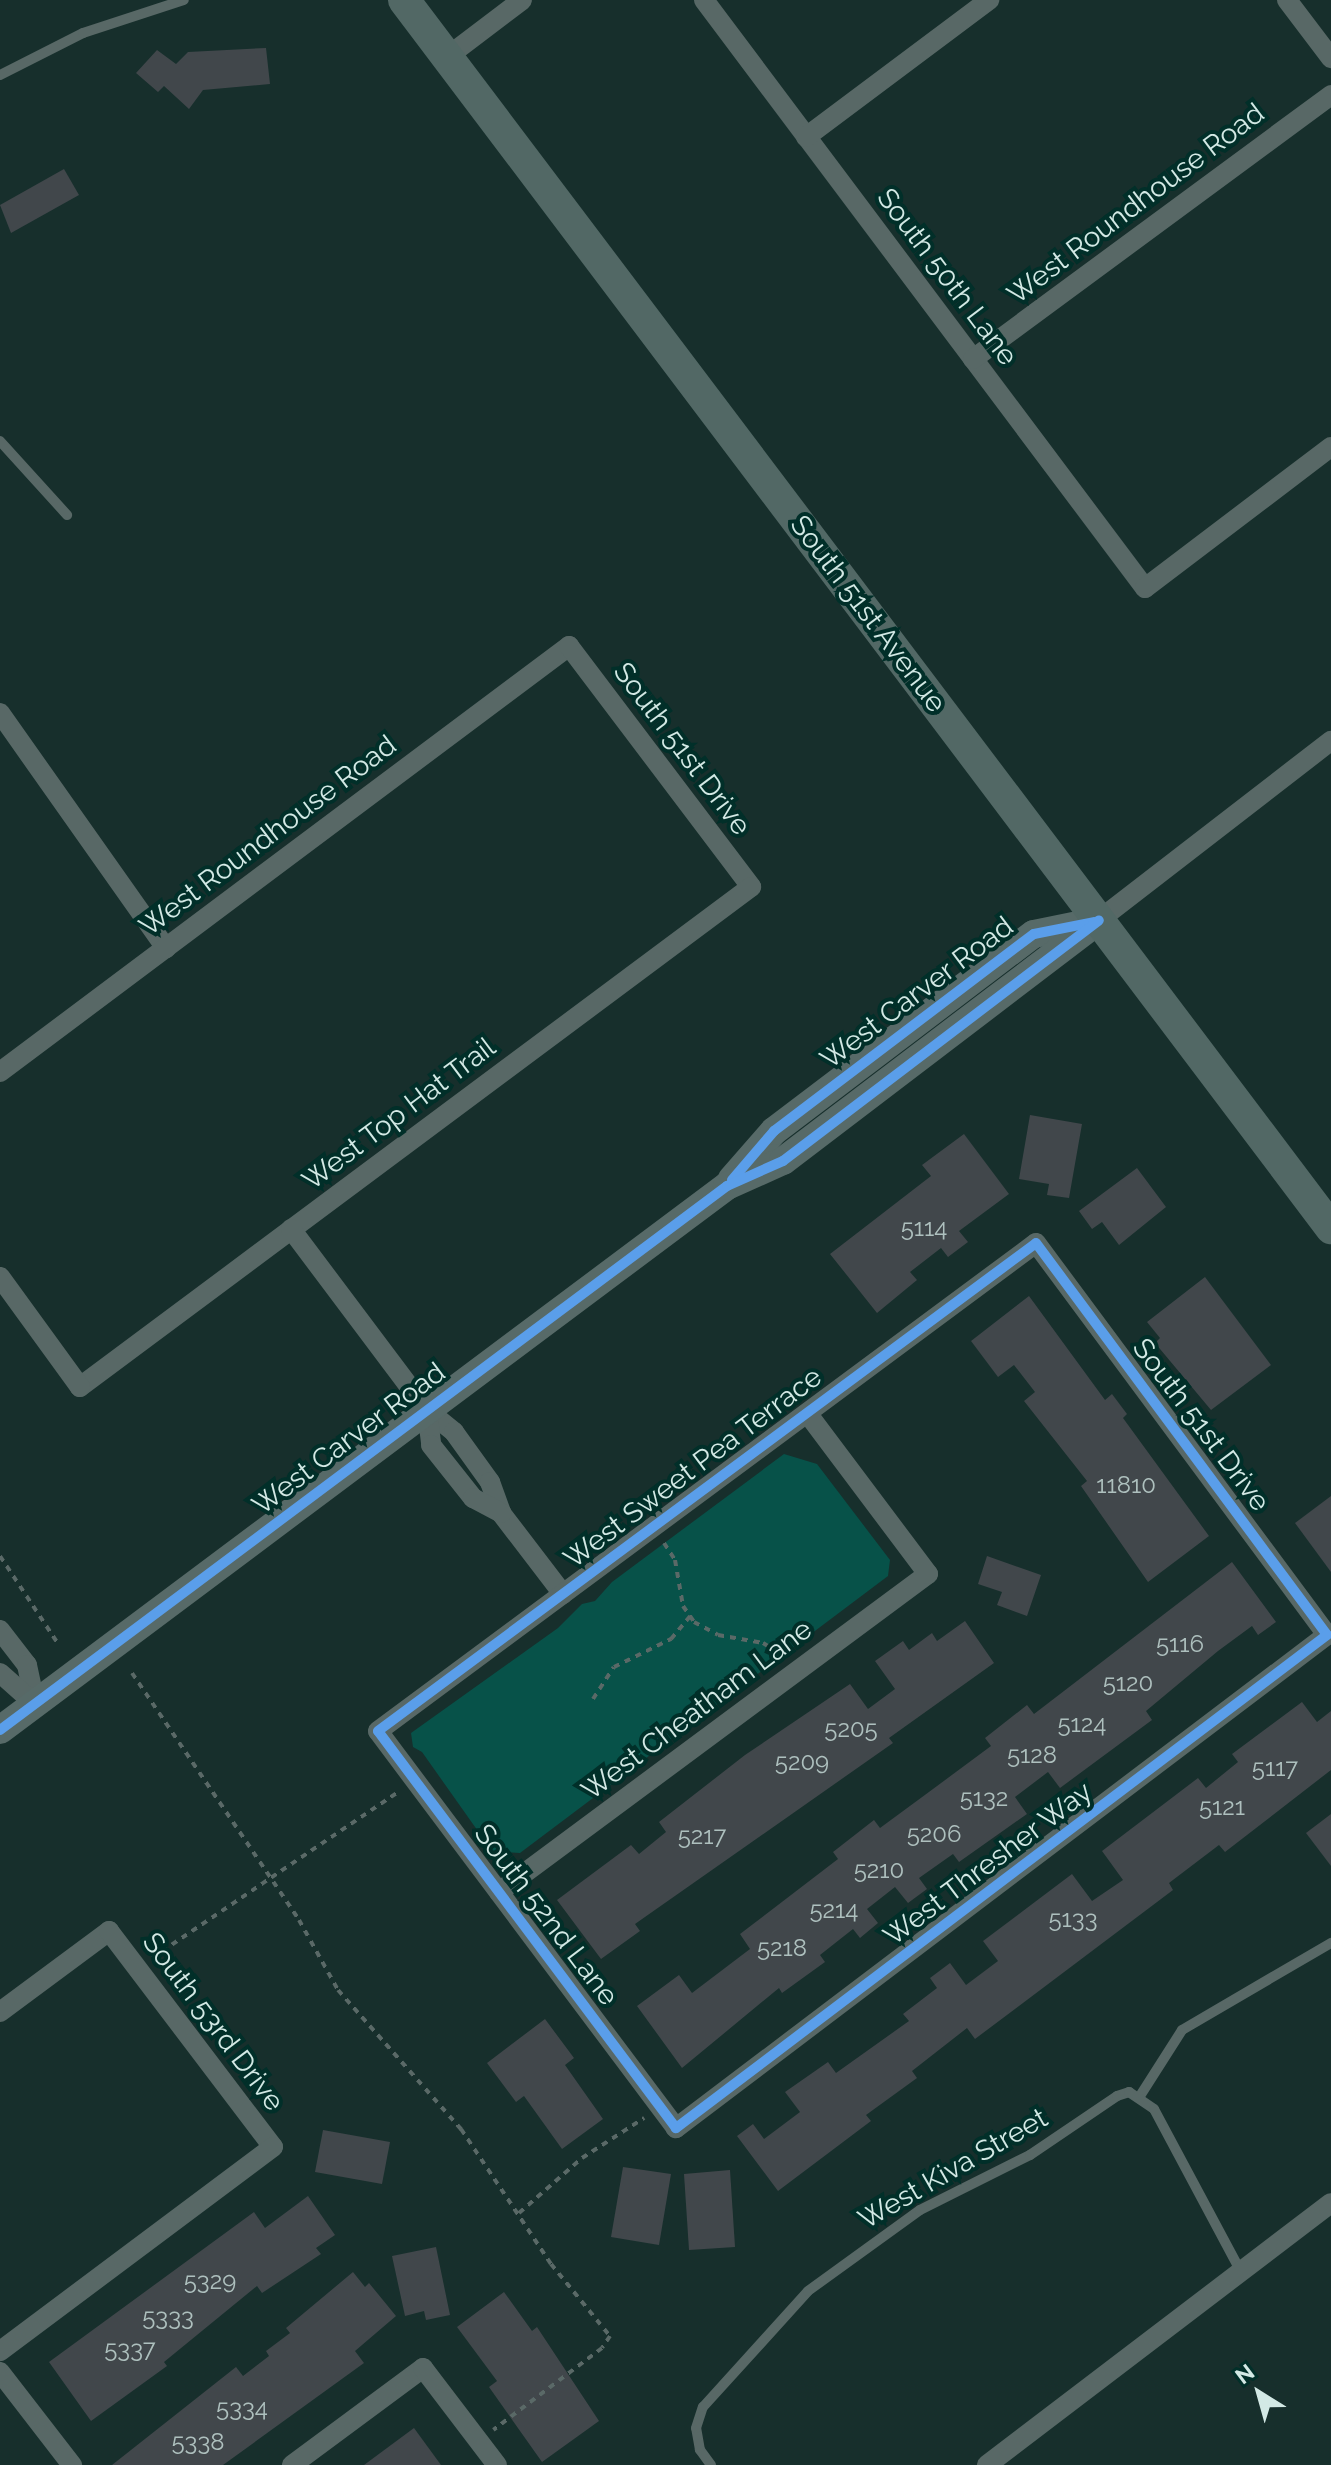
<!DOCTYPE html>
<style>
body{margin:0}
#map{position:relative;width:1331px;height:2465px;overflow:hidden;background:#172f2c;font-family:Raleway,sans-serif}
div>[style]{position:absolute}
.green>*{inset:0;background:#075249}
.building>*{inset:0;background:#41474b}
.path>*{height:4px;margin-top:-2px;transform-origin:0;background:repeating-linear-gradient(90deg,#5a6967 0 6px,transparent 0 12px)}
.lane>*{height:10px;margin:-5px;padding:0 5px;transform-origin:5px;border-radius:5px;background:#586866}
.street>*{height:20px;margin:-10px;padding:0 10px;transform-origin:10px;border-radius:10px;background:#586866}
.secondary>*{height:28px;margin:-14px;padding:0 14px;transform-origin:14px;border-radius:14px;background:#576a68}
.primary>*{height:32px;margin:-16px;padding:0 16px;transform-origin:16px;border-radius:16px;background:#526865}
.cycleway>*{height:10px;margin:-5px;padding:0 5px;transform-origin:5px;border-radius:5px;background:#5a9eea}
span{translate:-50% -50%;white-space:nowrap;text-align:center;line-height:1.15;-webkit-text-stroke:8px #012f29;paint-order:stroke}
.number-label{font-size:24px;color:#aec0be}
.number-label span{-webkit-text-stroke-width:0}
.street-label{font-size:28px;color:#d3e9e5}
.north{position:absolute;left:1219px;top:2353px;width:80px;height:80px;-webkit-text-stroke:6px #012f29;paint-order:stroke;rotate:323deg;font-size:22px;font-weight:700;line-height:32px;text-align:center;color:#d3e9e5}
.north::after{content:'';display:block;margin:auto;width:28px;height:36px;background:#d3e9e5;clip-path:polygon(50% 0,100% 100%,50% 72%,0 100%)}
</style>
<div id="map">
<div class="green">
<i style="clip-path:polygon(784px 1454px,817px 1464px,890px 1560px,888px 1576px,520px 1853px,492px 1851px,422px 1752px,413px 1747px,411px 1733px,558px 1628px,582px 1604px,595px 1601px,612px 1582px)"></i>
</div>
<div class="building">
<i style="clip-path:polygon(266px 48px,270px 84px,203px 90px,189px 109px,164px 86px,158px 92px,136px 73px,157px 50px,176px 64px,188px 52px)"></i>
<i style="clip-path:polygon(64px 169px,79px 195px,11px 233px,0 205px)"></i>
<i style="clip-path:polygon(1030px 1115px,1082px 1124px,1069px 1198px,1047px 1195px,1049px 1184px,1019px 1179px)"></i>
<i style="clip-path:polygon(964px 1134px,1009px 1194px,959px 1231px,968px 1242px,948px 1257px,941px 1248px,910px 1272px,917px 1280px,877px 1313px,830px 1254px,931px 1176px,922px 1165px)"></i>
<i style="clip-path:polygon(1137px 1168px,1166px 1207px,1119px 1245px,1102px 1222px,1092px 1229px,1079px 1211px)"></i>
<i style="clip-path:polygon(1205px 1277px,1271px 1365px,1211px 1410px,1155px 1343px,1160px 1338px,1147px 1322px)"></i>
<i style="clip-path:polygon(1029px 1296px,1105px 1400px,1112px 1394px,1127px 1414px,1123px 1418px,1209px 1536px,1148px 1582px,1081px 1486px,1087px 1481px,1024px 1401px,1035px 1392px,1014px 1365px,998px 1377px,971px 1341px)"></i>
<i style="clip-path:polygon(1331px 1496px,1331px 1572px,1295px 1523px)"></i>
<i style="clip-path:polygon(987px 1556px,1041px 1575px,1027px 1616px,997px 1605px,1002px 1592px,978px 1584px)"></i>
<i style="clip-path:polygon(1232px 1562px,1276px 1622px,1258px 1635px,1252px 1626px,1218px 1651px,1146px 1711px,1152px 1720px,1060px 1788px,1048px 1772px,1015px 1797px,1027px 1814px,959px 1862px,953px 1854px,919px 1878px,927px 1889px,908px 1903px,895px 1887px,867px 1909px,878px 1923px,860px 1938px,853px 1929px,820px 1955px,825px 1962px,782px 1993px,779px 1988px,682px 2068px,637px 2006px,679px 1975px,692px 1993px,750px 1949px,740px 1934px,838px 1859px,833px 1852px,874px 1820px,880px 1828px,933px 1789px,991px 1746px,985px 1738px,1027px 1705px,1034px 1714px)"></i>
<i style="clip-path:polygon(965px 1621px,994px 1663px,889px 1738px,893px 1743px,635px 1924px,640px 1931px,601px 1959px,557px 1900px,631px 1845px,639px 1854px,666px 1832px,659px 1822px,745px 1755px,850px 1684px,868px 1709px,895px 1689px,875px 1661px,903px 1641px,909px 1650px,932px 1633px,937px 1641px)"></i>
<i style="clip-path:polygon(1302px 1702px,1317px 1722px,1331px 1711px,1331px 1770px,1225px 1852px,1219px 1845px,1169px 1883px,1173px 1890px,975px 2039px,967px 2028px,912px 2071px,917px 2078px,866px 2115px,871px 2121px,778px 2191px,737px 2136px,753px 2124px,764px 2139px,800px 2112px,785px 2092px,828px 2062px,836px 2073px,909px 2021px,903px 2014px,937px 1988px,930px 1978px,950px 1963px,966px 1985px,998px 1961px,983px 1941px,1072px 1874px,1092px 1901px,1123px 1880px,1102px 1851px,1198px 1778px,1206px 1788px,1238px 1762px,1232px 1754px)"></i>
<i style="clip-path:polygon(1331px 1814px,1331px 1866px,1306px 1833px)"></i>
<i style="clip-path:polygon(545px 2019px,574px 2058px,565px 2065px,603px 2119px,562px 2149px,524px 2096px,516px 2102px,487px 2063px)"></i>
<i style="clip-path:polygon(323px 2130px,390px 2142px,382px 2184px,315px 2172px)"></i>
<i style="clip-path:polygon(623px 2167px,671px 2174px,659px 2245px,611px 2237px)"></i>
<i style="clip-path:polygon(730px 2170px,735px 2247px,689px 2250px,684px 2174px)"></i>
<i style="clip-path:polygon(308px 2196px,335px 2235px,316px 2248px,321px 2254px,262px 2293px,257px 2286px,164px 2362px,167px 2366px,91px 2421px,49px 2362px,254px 2212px,265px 2228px)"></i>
<i style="clip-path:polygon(436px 2247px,450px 2315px,426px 2320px,424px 2311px,405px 2316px,392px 2256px)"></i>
<i style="clip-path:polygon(353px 2272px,365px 2287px,369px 2283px,396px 2316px,355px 2351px,364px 2363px,223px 2465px,112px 2465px,236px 2367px,243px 2376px,269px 2356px,266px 2351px,290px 2333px,286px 2328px)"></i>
<i style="clip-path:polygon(504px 2292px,532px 2331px,537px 2327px,599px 2421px,542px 2462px,489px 2387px,497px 2381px,457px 2327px)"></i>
<i style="clip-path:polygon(414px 2428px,441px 2465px,364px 2465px)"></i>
</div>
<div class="path">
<i style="left:664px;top:1543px;width:20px;rotate:57deg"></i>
<i style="left:675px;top:1560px;width:47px;rotate:80.1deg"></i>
<i style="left:683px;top:1606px;width:19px;rotate:55deg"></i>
<i style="left:694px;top:1622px;width:27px;rotate:28deg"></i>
<i style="left:718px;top:1635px;width:46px;rotate:10.1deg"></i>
<i style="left:763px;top:1643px;width:26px;rotate:32deg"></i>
<i style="left:0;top:1556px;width:103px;rotate:56.5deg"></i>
<i style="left:132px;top:1673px;width:298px;rotate:55.9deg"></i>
<i style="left:299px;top:1920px;width:80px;rotate:60.9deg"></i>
<i style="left:338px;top:1990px;width:186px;rotate:48.5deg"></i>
<i style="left:461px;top:2129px;width:162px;rotate:56.3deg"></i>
<i style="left:551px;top:2264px;width:93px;rotate:50.7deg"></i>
<i style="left:610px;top:2336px;width:14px;rotate:124deg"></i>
<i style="left:602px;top:2348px;width:136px;rotate:143deg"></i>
<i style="left:593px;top:1699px;width:38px;rotate:-57deg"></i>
<i style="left:614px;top:1667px;width:64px;rotate:-26.2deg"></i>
<i style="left:671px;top:1639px;width:30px;rotate:-50deg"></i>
<i style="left:152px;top:1958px;width:299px;rotate:-34deg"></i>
<i style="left:519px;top:2213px;width:84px;rotate:-41.1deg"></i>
<i style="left:582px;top:2158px;width:74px;rotate:-32.8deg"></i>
</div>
<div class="lane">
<i style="left:0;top:75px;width:93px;rotate:-26.8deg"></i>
<i style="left:83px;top:33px;width:106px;rotate:-18.1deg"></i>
<i style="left:0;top:441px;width:100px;rotate:47.8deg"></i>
<i style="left:1140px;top:2096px;width:78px;rotate:-57.5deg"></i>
<i style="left:1182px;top:2030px;width:173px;rotate:-30.3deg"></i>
<i style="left:711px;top:2465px;width:19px;rotate:-126deg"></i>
<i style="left:700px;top:2450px;width:22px;rotate:-100deg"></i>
<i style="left:696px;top:2428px;width:22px;rotate:-72deg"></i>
<i style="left:703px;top:2407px;width:156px;rotate:-47.8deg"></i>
<i style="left:808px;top:2291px;width:138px;rotate:-35.9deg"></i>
<i style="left:920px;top:2210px;width:123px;rotate:-26.6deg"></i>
<i style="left:1030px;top:2155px;width:105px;rotate:-34.1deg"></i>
<i style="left:1117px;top:2096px;width:13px;rotate:-18deg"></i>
<i style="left:1129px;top:2092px;width:30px;rotate:34deg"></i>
<i style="left:1154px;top:2109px;width:185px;rotate:61.9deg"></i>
</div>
<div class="street">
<i style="left:704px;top:0;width:735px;rotate:53.13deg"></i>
<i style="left:1145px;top:588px;width:233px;rotate:-37.2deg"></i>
<i style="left:1287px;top:0;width:73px;rotate:52.8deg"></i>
<i style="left:447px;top:57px;width:94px;rotate:-37.2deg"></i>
<i style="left:806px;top:137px;width:229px;rotate:-36.8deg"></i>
<i style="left:973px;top:359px;width:445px;rotate:-36.4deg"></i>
<i style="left:0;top:713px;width:288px;rotate:54.8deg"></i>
<i style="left:1099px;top:920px;width:293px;rotate:-37.7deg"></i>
<i style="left:0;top:1072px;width:711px;rotate:-36.82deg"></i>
<i style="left:569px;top:646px;width:302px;rotate:52.9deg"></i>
<i style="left:751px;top:887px;width:837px;rotate:143.31deg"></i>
<i style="left:80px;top:1387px;width:136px;rotate:-126deg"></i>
<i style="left:291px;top:1229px;width:226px;rotate:53.1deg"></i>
<i style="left:427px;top:1410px;width:35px;rotate:39deg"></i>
<i style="left:454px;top:1432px;width:62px;rotate:54.2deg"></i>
<i style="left:490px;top:1482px;width:33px;rotate:70deg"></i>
<i style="left:501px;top:1513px;width:102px;rotate:52.6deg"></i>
<i style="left:1036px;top:1243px;width:488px;rotate:53.4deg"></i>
<i style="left:1327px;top:1635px;width:817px;rotate:142.86deg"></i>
<i style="left:676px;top:2128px;width:496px;rotate:-126.9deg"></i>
<i style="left:378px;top:1731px;width:819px;rotate:-36.56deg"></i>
<i style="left:427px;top:1410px;width:35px;rotate:83deg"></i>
<i style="left:431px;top:1445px;width:68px;rotate:51.6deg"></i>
<i style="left:473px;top:1498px;width:32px;rotate:28deg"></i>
<i style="left:0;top:1630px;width:44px;rotate:52.4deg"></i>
<i style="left:27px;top:1665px;width:40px;rotate:78deg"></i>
<i style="left:0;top:1673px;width:47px;rotate:41.5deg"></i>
<i style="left:499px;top:1892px;width:534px;rotate:-36.55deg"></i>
<i style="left:928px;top:1574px;width:201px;rotate:-126.9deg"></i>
<i style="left:0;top:2012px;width:136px;rotate:-36.6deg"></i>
<i style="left:109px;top:1931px;width:271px;rotate:52.8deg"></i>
<i style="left:273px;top:2147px;width:341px;rotate:143.2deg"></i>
<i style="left:0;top:2372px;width:118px;rotate:52.3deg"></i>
<i style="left:292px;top:2465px;width:163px;rotate:-36.5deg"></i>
<i style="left:423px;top:2368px;width:122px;rotate:52.7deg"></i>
<i style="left:987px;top:2465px;width:432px;rotate:-37.3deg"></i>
</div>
<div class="secondary">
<i style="left:732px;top:1179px;width:64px;rotate:-48.8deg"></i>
<i style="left:774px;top:1131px;width:326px;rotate:-37.2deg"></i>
<i style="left:1034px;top:934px;width:60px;rotate:-11.5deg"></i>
<i style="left:0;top:1730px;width:908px;rotate:-36.81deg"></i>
<i style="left:727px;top:1186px;width:61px;rotate:-24.1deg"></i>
<i style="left:783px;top:1161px;width:397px;rotate:-37.3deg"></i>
</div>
<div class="primary">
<i style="left:404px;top:0;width:1539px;rotate:52.95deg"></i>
</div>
<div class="cycleway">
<i style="left:732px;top:1180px;width:65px;rotate:-49.4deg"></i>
<i style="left:774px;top:1131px;width:326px;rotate:-37.2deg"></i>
<i style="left:1034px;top:934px;width:61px;rotate:-11.3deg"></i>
<i style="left:1036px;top:1243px;width:488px;rotate:53.4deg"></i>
<i style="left:1327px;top:1635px;width:817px;rotate:142.86deg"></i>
<i style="left:676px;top:2128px;width:496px;rotate:-126.9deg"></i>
<i style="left:378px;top:1731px;width:819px;rotate:-36.56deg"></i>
<i style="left:0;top:1730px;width:908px;rotate:-36.81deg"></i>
<i style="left:727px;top:1186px;width:61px;rotate:-24.1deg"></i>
<i style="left:783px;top:1161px;width:397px;rotate:-37.3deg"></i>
</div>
<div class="number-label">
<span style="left:924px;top:1228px">5114</span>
<span style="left:1126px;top:1485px">11810</span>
<span style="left:1180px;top:1644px">5116</span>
<span style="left:1128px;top:1683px">5120</span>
<span style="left:1082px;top:1724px">5124</span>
<span style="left:851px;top:1729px">5205</span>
<span style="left:1032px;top:1755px">5128</span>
<span style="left:802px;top:1762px">5209</span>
<span style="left:1275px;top:1768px">5117</span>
<span style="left:984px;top:1798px">5132</span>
<span style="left:1222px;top:1807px">5121</span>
<span style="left:934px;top:1834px">5206</span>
<span style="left:702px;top:1836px">5217</span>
<span style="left:879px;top:1870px">5210</span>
<span style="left:834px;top:1910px">5214</span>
<span style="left:1073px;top:1919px">5133</span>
<span style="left:782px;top:1948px">5218</span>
<span style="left:210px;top:2281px">5329</span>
<span style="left:168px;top:2317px">5333</span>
<span style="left:130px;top:2349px">5337</span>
<span style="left:242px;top:2408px">5334</span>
<span style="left:198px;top:2442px">5338</span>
</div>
<div class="street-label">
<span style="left:1136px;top:204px;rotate:-37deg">West Roundhouse Road</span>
<span style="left:947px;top:277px;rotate:53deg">South 50th Lane</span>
<span style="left:868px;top:614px;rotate:53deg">South 51st Avenue</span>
<span style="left:682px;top:749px;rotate:53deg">South 51st Drive</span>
<span style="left:268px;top:836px;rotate:-37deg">West Roundhouse Road</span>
<span style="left:917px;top:993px;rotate:-37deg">West Carver Road</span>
<span style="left:399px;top:1114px;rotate:-37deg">West Top Hat Trail</span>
<span style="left:1201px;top:1425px;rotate:53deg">South 51st Drive</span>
<span style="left:349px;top:1439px;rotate:-37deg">West Carver Road</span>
<span style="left:693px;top:1468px;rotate:-37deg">West Sweet Pea Terrace</span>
<span style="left:697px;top:1710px;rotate:-37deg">West Cheatham Lane</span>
<span style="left:988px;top:1864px;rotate:-37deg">West Thresher Way</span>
<span style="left:546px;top:1915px;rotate:53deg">South 52nd Lane</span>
<span style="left:213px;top:2022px;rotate:53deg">South 53rd Drive</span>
<span style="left:953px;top:2169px;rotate:-30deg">West Kiva Street</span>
</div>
<div class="north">N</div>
</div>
